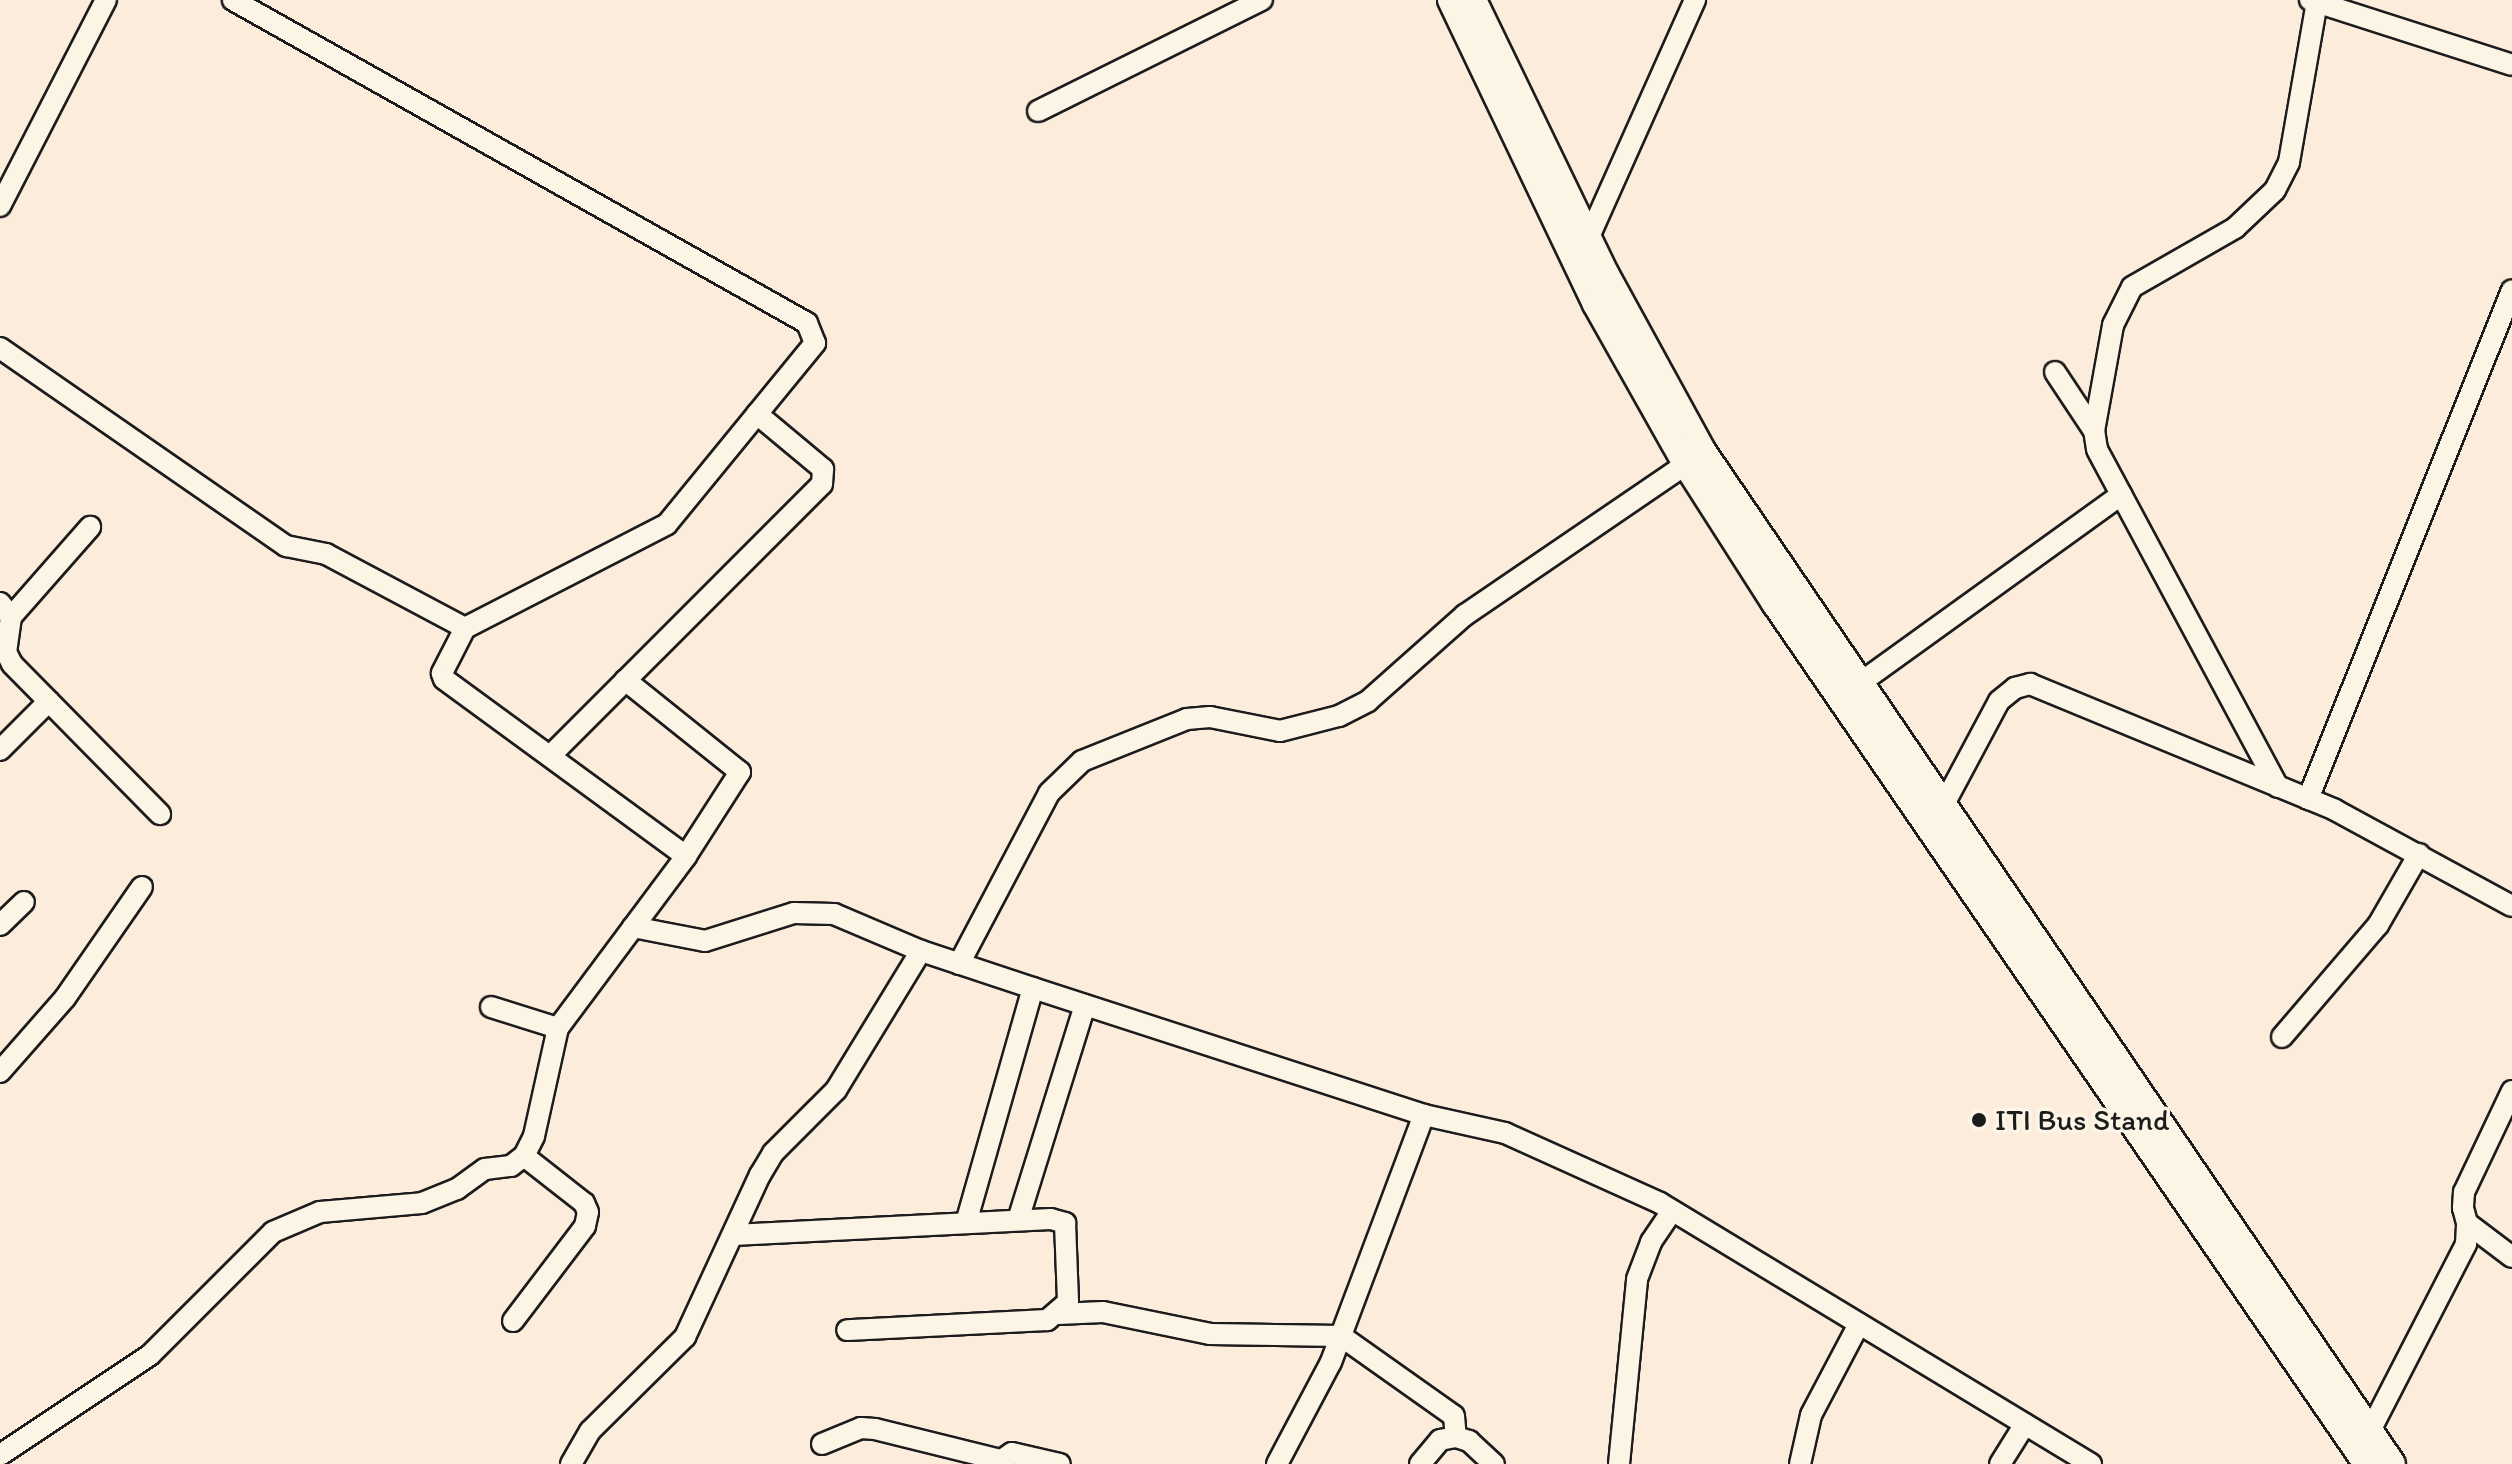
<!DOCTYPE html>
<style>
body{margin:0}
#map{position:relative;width:2512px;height:1464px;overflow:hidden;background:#fcecdb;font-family:Itim,sans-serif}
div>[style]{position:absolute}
.roads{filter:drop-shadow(2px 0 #1c1c1c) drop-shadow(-2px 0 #1c1c1c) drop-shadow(0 2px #1c1c1c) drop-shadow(0 -2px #1c1c1c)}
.minor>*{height:20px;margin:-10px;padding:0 10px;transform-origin:10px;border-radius:10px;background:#fcf5e5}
.tertiary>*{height:26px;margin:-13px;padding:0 13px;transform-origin:13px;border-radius:13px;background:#fcf5e5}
.dots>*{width:22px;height:22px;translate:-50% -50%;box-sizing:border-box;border:4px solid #fcf5e5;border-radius:50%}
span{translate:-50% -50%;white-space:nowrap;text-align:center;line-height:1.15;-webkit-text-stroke:7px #fcf5e5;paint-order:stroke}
.poi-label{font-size:30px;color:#1c1c1c}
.left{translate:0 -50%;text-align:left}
</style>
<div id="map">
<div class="roads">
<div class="minor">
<i style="left:2310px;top:0;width:212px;rotate:17.8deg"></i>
<i style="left:1038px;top:111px;width:250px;rotate:-26.4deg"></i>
<i style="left:0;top:206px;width:232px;rotate:-62.8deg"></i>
<i style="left:1589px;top:237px;width:260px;rotate:-65.9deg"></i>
<i style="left:0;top:348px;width:348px;rotate:34.7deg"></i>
<i style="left:286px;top:546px;width:41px;rotate:11.3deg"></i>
<i style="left:326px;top:554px;width:157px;rotate:28deg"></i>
<i style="left:465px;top:628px;width:227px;rotate:-27.2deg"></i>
<i style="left:667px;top:524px;width:234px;rotate:-50.7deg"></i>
<i style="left:815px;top:343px;width:22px;rotate:-112deg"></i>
<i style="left:807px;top:323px;width:659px;rotate:-150.63deg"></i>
<i style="left:2055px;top:372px;width:71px;rotate:56.5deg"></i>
<i style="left:0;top:603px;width:18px;rotate:52deg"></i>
<i style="left:11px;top:617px;width:35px;rotate:98deg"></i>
<i style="left:6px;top:652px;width:13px;rotate:63deg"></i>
<i style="left:12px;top:664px;width:211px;rotate:45.4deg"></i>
<i style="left:11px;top:617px;width:120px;rotate:-48.7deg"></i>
<i style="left:465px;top:628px;width:51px;rotate:117.1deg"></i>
<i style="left:442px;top:673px;width:6px;rotate:72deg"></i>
<i style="left:444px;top:679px;width:300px;rotate:36.2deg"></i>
<i style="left:1860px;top:683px;width:322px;rotate:-35.8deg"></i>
<i style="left:0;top:750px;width:69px;rotate:-45deg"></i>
<i style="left:551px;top:755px;width:383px;rotate:-45deg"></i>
<i style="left:822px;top:484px;width:15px;rotate:-86deg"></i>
<i style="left:823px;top:469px;width:86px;rotate:-140.2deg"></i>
<i style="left:2278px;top:787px;width:383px;rotate:-118.2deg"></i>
<i style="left:2097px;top:449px;width:18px;rotate:-99deg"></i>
<i style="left:2094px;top:431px;width:108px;rotate:-79.8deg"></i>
<i style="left:2113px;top:325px;width:42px;rotate:-63.4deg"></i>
<i style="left:2132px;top:287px;width:119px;rotate:-29.8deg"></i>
<i style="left:2235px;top:228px;width:55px;rotate:-43.5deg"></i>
<i style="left:2275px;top:190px;width:31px;rotate:-63deg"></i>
<i style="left:2289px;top:162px;width:162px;rotate:-80.1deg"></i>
<i style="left:2308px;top:799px;width:548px;rotate:-68.16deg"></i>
<i style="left:1943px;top:806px;width:119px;rotate:-61.9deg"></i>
<i style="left:1999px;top:701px;width:21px;rotate:-39deg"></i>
<i style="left:2015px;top:688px;width:16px;rotate:-15deg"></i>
<i style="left:2030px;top:684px;width:330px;rotate:22.4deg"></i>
<i style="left:2335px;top:810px;width:201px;rotate:28.5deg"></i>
<i style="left:0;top:925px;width:33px;rotate:-44deg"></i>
<i style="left:633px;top:927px;width:73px;rotate:11deg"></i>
<i style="left:705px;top:941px;width:93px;rotate:-17.5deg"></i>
<i style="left:794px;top:913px;width:40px;rotate:1.4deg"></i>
<i style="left:834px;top:914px;width:95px;rotate:23deg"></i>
<i style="left:921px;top:951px;width:118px;rotate:18.3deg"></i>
<i style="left:1033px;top:988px;width:411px;rotate:18deg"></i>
<i style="left:1424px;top:1115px;width:83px;rotate:12.5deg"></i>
<i style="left:1505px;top:1133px;width:170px;rotate:24.3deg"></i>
<i style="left:1660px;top:1203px;width:504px;rotate:31.2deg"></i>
<i style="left:959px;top:964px;width:193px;rotate:-62.2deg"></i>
<i style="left:1049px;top:793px;width:46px;rotate:-44.1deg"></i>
<i style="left:1082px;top:761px;width:113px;rotate:-21.8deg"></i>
<i style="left:1187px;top:719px;width:23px;rotate:-5deg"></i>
<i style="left:1210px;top:717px;width:71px;rotate:11.3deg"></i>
<i style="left:1280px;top:731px;width:61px;rotate:-14.3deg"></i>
<i style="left:1339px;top:716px;width:33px;rotate:-27deg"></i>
<i style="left:1368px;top:701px;width:130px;rotate:-41.6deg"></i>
<i style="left:1465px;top:615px;width:268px;rotate:-34.3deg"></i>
<i style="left:491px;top:1007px;width:70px;rotate:17.4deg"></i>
<i style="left:2282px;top:1037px;width:148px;rotate:-49.4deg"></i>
<i style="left:2378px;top:925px;width:82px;rotate:-60deg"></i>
<i style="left:0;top:1072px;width:98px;rotate:-48.7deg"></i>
<i style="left:65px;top:998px;width:135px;rotate:-55.3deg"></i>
<i style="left:2512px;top:1091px;width:112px;rotate:115.4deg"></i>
<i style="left:2464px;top:1192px;width:16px;rotate:94deg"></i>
<i style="left:2463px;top:1208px;width:16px;rotate:75deg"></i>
<i style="left:2467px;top:1223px;width:56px;rotate:37.1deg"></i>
<i style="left:1018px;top:1220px;width:225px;rotate:-72.7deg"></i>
<i style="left:966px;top:1223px;width:244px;rotate:-74.1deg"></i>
<i style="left:733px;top:1235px;width:318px;rotate:-2.9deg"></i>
<i style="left:1051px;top:1219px;width:15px;rotate:16deg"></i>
<i style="left:1065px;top:1223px;width:79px;rotate:87.8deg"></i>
<i style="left:1068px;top:1302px;width:28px;rotate:139deg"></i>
<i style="left:1047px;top:1320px;width:200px;rotate:177.1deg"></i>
<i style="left:1058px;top:1314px;width:45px;rotate:-2.5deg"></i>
<i style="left:1103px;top:1312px;width:109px;rotate:11.6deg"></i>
<i style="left:1210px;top:1334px;width:131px;rotate:0.9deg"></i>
<i style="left:1341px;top:1336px;width:138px;rotate:35.3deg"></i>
<i style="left:1454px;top:1416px;width:21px;rotate:85deg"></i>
<i style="left:513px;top:1321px;width:119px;rotate:-52.8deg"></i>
<i style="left:585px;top:1226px;width:14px;rotate:-78deg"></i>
<i style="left:588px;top:1212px;width:10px;rotate:-114deg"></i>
<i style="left:584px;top:1203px;width:76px;rotate:-141.9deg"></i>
<i style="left:2371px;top:1429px;width:208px;rotate:-62.8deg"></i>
<i style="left:2466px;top:1244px;width:21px;rotate:-87deg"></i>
<i style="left:822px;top:1444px;width:42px;rotate:-22.3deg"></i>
<i style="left:861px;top:1428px;width:14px;rotate:4deg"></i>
<i style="left:875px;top:1429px;width:129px;rotate:13.9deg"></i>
<i style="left:0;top:1455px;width:180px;rotate:-33.7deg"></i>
<i style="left:150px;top:1355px;width:174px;rotate:-45deg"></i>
<i style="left:273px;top:1232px;width:51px;rotate:-23.1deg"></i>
<i style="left:320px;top:1212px;width:102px;rotate:-5deg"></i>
<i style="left:422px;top:1203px;width:38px;rotate:-22deg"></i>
<i style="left:457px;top:1189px;width:34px;rotate:-36deg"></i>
<i style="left:485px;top:1169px;width:26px;rotate:-7deg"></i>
<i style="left:511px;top:1166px;width:16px;rotate:-38deg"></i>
<i style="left:524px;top:1156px;width:22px;rotate:-63deg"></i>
<i style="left:534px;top:1136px;width:111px;rotate:-77.5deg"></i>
<i style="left:558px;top:1028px;width:214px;rotate:-53.3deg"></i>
<i style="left:686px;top:856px;width:100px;rotate:-57.3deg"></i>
<i style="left:740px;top:772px;width:147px;rotate:-141.3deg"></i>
<i style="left:571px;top:1464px;width:38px;rotate:-60deg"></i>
<i style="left:590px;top:1431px;width:134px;rotate:-44.7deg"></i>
<i style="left:685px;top:1337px;width:179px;rotate:-65.2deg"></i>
<i style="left:760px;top:1175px;width:26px;rotate:-59deg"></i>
<i style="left:773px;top:1153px;width:89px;rotate:-45deg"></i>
<i style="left:836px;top:1090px;width:163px;rotate:-58.6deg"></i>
<i style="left:996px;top:1464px;width:19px;rotate:-35deg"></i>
<i style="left:1012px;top:1453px;width:49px;rotate:12.9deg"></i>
<i style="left:1277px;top:1464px;width:115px;rotate:-62.1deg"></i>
<i style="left:1331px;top:1362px;width:264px;rotate:-69.4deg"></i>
<i style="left:1420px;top:1464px;width:31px;rotate:-50deg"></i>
<i style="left:1440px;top:1440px;width:16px;rotate:-11deg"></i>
<i style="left:1456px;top:1437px;width:14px;rotate:17deg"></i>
<i style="left:1469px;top:1441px;width:34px;rotate:43deg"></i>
<i style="left:1619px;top:1464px;width:186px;rotate:-84.4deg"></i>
<i style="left:1637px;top:1279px;width:40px;rotate:-69deg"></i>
<i style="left:1651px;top:1242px;width:37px;rotate:-56deg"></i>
<i style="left:1800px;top:1464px;width:50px;rotate:-77.3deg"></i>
<i style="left:1811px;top:1415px;width:103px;rotate:-62.2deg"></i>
<i style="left:2000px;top:1464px;width:47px;rotate:-58deg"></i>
</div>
<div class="tertiary">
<i style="left:1451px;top:0;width:337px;rotate:64.5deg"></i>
<i style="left:1596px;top:304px;width:184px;rotate:60.6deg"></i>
<i style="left:1686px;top:464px;width:165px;rotate:57.4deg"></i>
<i style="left:1775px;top:603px;width:1045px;rotate:55.49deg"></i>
<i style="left:1473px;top:0;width:305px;rotate:64.2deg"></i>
<i style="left:1606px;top:275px;width:202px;rotate:61.3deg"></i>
<i style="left:1703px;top:452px;width:1224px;rotate:55.75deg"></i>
</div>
</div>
<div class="dots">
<i style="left:1979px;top:1120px;background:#1c1c1c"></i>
</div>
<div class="poi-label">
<span class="left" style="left:1995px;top:1120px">ITI Bus Stand</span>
</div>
</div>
